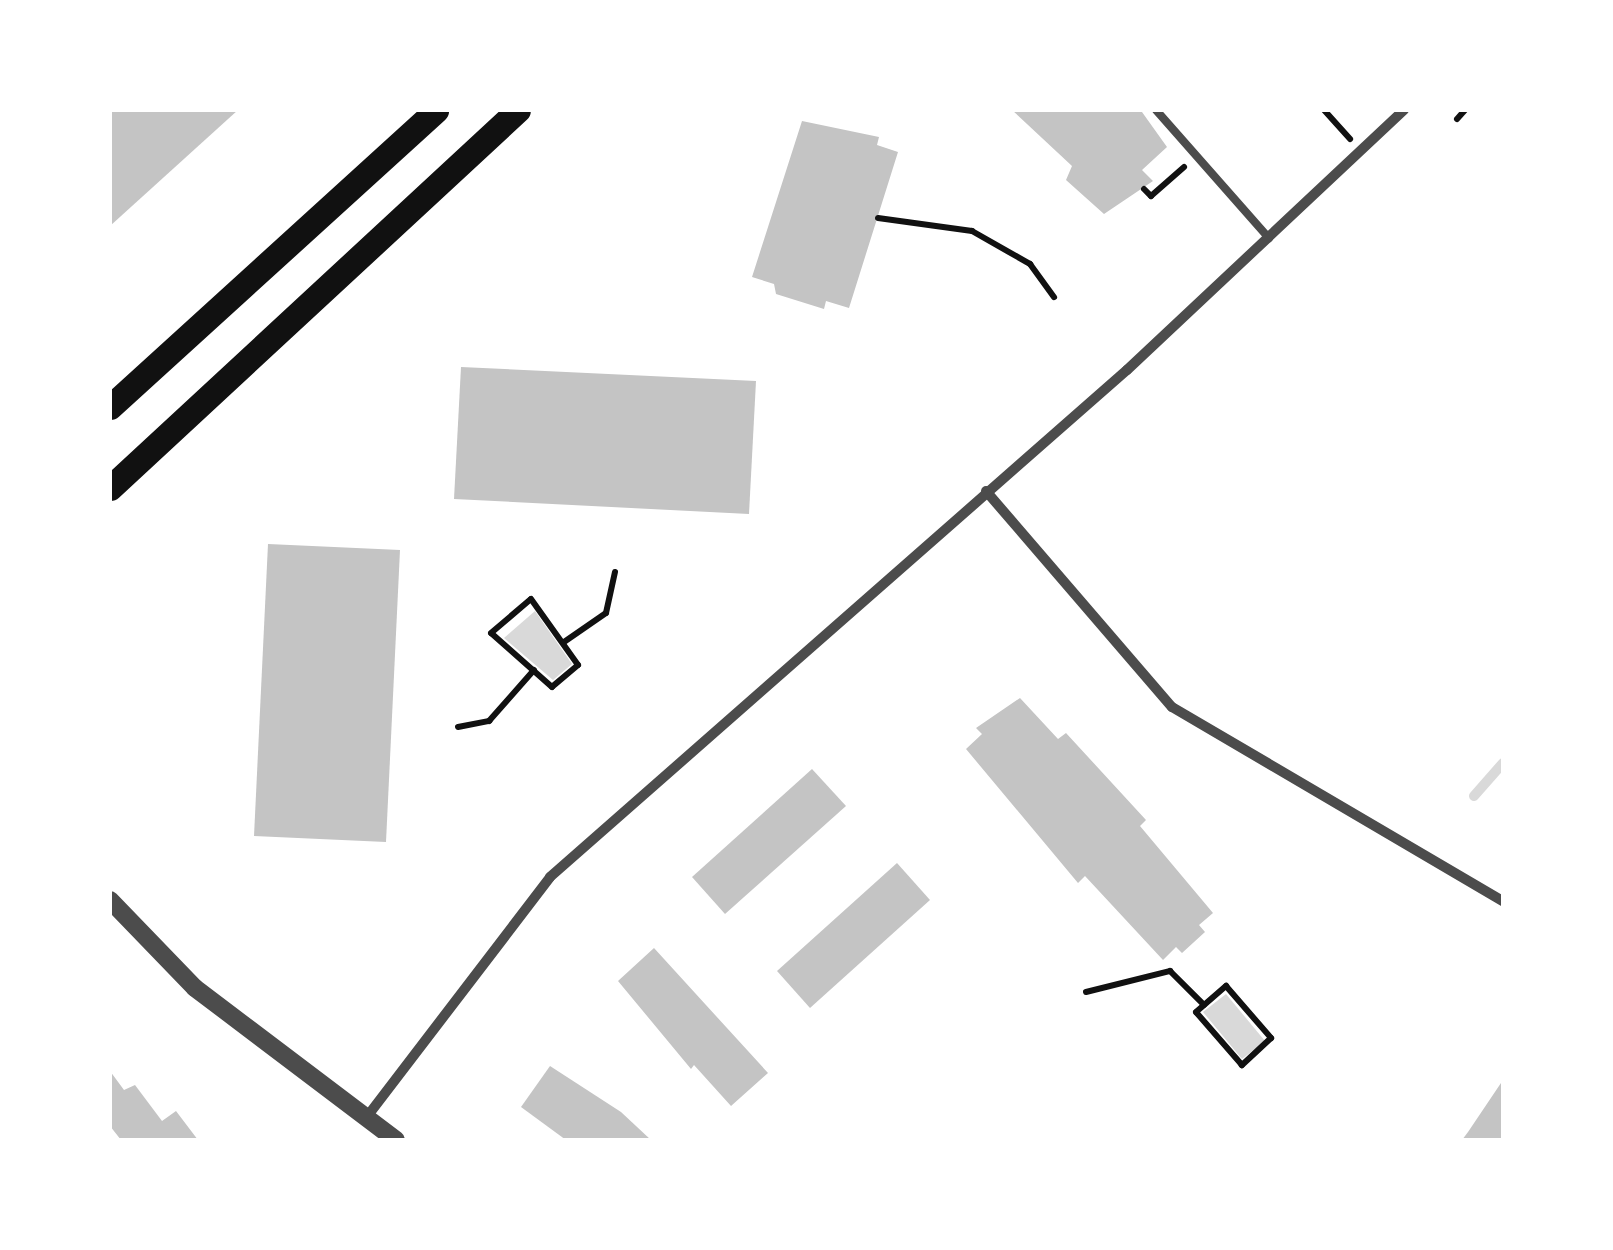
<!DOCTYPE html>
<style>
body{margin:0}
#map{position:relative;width:1613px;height:1250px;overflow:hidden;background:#fff;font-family:"Varela Round",sans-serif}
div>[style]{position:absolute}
.water>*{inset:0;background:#d9d9d9}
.stream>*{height:10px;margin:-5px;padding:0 5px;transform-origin:5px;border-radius:5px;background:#d9d9d9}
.building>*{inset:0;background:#c4c4c4}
.path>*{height:6px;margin:-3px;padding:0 3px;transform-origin:3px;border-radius:3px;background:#111}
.service>*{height:8px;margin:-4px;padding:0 4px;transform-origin:4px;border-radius:4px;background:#4c4c4c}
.minor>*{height:10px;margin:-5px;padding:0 5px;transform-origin:5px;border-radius:5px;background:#4c4c4c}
.tertiary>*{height:18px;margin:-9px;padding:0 9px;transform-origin:9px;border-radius:9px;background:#4c4c4c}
.primary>*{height:25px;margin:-12.5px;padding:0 12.5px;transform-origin:12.5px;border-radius:12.5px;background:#111}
span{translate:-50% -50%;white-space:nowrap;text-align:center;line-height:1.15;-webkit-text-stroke:10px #fff;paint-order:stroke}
.frame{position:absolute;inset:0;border:112px solid #fff;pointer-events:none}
</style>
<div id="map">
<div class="water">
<i style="clip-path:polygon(535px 611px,572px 664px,553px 680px,504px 638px)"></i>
<i style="clip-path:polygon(1226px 994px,1265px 1041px,1242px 1059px,1203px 1012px)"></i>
</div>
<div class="stream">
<i style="left:1474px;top:796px;width:44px;rotate:-48.7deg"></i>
</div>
<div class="building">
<i style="clip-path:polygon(110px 110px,238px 110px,110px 226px)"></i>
<i style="clip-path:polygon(1012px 110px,1142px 112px,1167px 147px,1142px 170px,1153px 181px,1104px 214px,1066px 180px,1072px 166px)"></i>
<i style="clip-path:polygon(802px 121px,879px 137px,877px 145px,898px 152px,849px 308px,826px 301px,824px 309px,776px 294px,774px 284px,752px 277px)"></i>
<i style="clip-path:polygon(461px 367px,756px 381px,749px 514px,454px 499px)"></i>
<i style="clip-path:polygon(268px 544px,400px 550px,386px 842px,254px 836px)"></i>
<i style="clip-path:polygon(1020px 698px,1058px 739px,1066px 733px,1146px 820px,1140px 826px,1213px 913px,1199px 925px,1205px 932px,1182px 953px,1176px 947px,1163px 960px,1085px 876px,1078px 883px,966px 749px,982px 734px,976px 728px)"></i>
<i style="clip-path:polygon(812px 769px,846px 806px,725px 914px,692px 877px)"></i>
<i style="clip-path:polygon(897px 863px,930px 900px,810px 1008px,777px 971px)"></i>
<i style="clip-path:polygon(654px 948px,768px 1073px,731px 1106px,694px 1065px,691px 1069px,618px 981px)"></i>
<i style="clip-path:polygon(550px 1066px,621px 1112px,651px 1140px,566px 1140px,521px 1107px)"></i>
<i style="clip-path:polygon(110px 1071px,124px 1090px,135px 1085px,162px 1121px,176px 1111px,198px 1140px,121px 1140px,110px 1126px)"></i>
<i style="clip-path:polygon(1503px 1080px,1503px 1140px,1462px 1140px,1468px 1132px)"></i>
</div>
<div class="path">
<i style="left:1324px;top:110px;width:39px;rotate:48deg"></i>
<i style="left:1457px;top:119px;width:12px;rotate:-48deg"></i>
<i style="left:1144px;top:189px;width:10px;rotate:45deg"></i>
<i style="left:1151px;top:196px;width:44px;rotate:-41.3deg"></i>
<i style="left:878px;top:218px;width:95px;rotate:7.9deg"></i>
<i style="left:972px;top:231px;width:67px;rotate:29.6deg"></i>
<i style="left:1030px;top:264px;width:41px;rotate:54deg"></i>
<i style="left:531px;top:599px;width:81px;rotate:54.5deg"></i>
<i style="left:578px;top:665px;width:34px;rotate:140deg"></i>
<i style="left:552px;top:687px;width:81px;rotate:-138.5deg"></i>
<i style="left:491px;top:633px;width:52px;rotate:-40.4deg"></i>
<i style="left:564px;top:642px;width:51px;rotate:-34.6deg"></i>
<i style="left:606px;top:613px;width:42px;rotate:-77.6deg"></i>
<i style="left:458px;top:727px;width:32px;rotate:-11deg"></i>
<i style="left:489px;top:721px;width:68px;rotate:-48.6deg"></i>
<i style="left:1226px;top:986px;width:69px;rotate:49.1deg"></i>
<i style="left:1271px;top:1038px;width:40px;rotate:137deg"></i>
<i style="left:1242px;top:1065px;width:70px;rotate:-131deg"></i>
<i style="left:1196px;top:1012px;width:40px;rotate:-41deg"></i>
<i style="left:1086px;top:992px;width:87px;rotate:-14deg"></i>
<i style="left:1170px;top:971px;width:48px;rotate:45deg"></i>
</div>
<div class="service">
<i style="left:1156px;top:110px;width:171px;rotate:48.6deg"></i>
</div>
<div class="minor">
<i style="left:986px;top:491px;width:285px;rotate:49.3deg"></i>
<i style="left:1172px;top:707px;width:384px;rotate:30.4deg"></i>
<i style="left:366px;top:1118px;width:303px;rotate:-52.6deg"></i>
<i style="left:550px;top:877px;width:768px;rotate:-41.31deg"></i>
<i style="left:1127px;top:370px;width:380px;rotate:-43.2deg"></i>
</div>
<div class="tertiary">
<i style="left:110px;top:900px;width:122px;rotate:46deg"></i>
<i style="left:195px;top:988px;width:252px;rotate:37.1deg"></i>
</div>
<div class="primary">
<i style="left:110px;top:407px;width:441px;rotate:-42.3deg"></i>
<i style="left:110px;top:488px;width:556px;rotate:-42.81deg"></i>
</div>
<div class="frame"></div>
</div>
